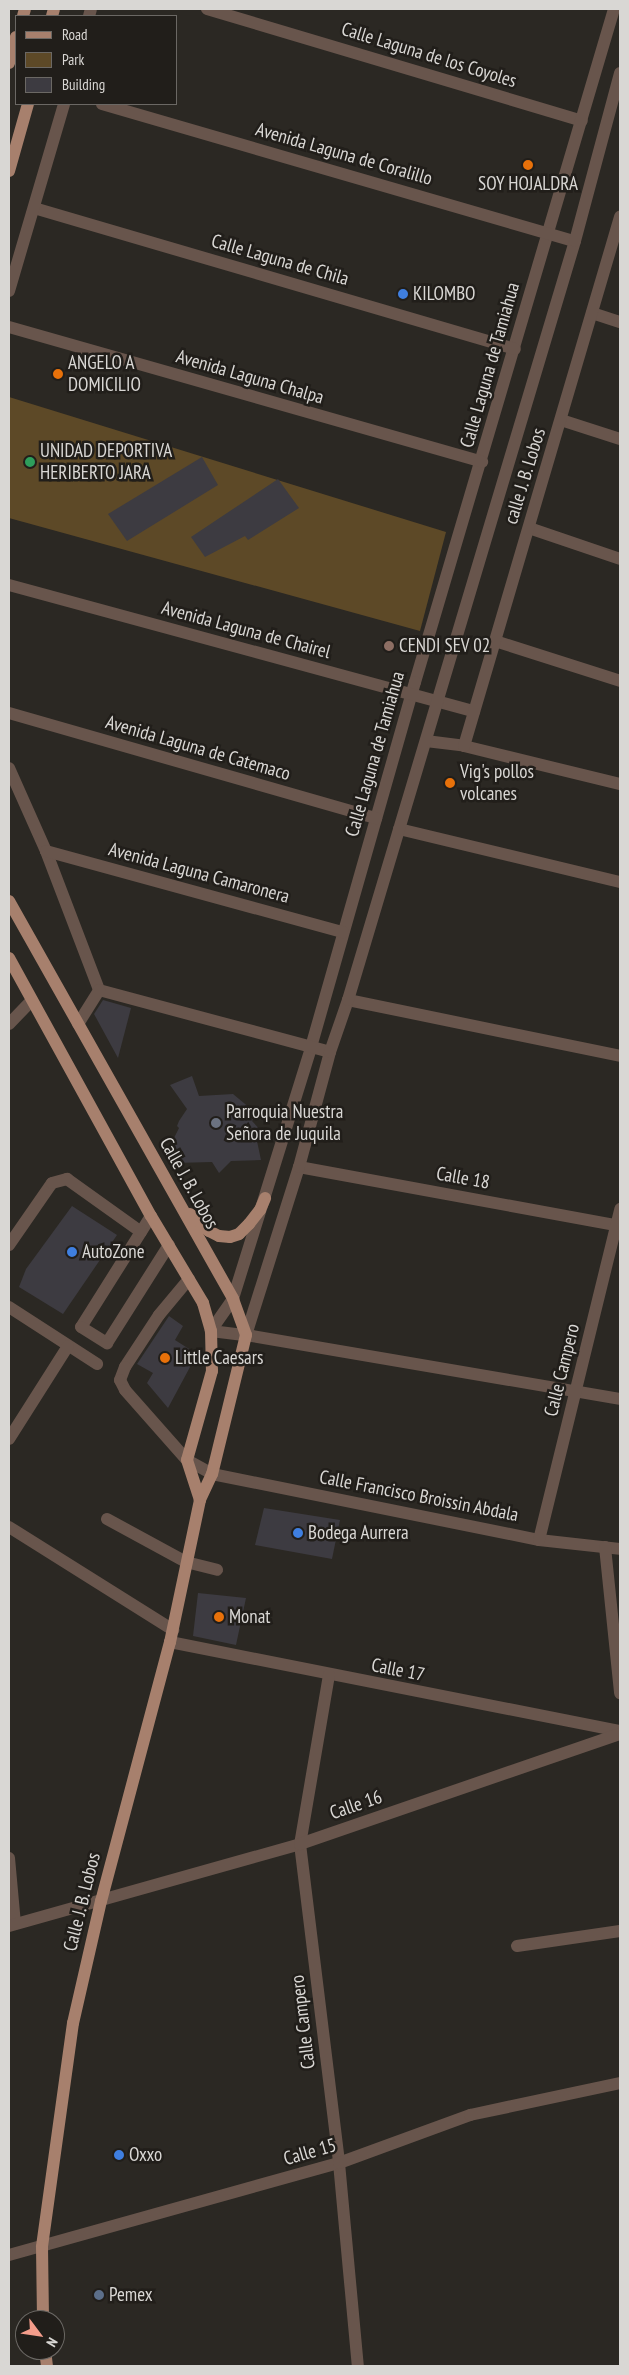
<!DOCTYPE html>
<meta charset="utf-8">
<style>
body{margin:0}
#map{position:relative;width:629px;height:2375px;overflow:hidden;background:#2b2823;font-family:"PT Sans Narrow",sans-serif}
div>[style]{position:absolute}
.green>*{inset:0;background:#5d4927}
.building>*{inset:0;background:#3d3b41}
.minor>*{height:12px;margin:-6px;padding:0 6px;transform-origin:6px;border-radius:6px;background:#68554c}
.major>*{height:12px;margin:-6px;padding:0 6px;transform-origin:6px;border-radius:6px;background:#a7806d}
.dots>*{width:14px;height:14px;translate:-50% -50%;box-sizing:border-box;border:2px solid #211e1a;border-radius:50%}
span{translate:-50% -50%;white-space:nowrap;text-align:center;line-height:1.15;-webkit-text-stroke:5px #211e1a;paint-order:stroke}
.street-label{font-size:19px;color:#d9d7d4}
.poi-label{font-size:19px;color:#d9d7d4}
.left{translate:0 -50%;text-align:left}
.frame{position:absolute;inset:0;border:10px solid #d9d7d4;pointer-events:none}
.legend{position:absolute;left:15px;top:15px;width:162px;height:90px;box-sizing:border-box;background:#211e1a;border:1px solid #6b6864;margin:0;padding:6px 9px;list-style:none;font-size:15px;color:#d9d7d4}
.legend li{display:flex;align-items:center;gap:10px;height:25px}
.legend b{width:25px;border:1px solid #6b6864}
.north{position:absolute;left:15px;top:2310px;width:50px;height:50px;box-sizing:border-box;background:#211e1a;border:1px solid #6b6864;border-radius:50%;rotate:121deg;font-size:14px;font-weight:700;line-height:20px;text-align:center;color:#d9d7d4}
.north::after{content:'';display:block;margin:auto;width:18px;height:22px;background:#f49d8b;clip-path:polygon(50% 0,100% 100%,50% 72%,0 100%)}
</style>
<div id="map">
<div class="green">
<i style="clip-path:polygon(9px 397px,446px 532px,420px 631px,9px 518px)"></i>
</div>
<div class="building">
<i style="clip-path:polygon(202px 457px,218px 485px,127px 541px,108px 514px)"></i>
<i style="clip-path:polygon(278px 479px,299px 508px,248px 540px,245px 536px,205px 557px,191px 537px)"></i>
<i style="clip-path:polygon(103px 1000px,131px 1008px,118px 1058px,94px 1014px)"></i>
<i style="clip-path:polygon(192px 1076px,199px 1096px,233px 1094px,256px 1113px,252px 1121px,265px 1135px,257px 1141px,261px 1160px,231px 1161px,219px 1173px,212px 1162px,175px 1163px,177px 1155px,174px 1138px,179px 1128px,177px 1126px,179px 1121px,187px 1109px,170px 1085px)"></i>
<i style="clip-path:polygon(72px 1206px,117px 1235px,63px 1314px,19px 1287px,26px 1269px)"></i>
<i style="clip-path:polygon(169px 1316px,183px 1326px,175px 1340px,197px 1354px,168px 1408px,147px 1383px,153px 1373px,137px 1364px)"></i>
<i style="clip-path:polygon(264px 1508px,340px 1520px,332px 1559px,255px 1545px)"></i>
<i style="clip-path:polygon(198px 1593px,246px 1598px,236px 1645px,193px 1636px)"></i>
</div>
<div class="minor">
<i style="left:207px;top:9px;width:391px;rotate:16.6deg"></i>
<i style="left:614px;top:9px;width:702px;rotate:106.47deg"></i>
<i style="left:415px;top:682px;width:380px;rotate:105.9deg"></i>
<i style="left:311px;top:1048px;width:263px;rotate:107.3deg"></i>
<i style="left:233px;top:1299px;width:39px;rotate:125deg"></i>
<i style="left:211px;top:1331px;width:35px;rotate:7deg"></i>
<i style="left:246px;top:1335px;width:379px;rotate:9.7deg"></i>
<i style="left:89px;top:16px;width:7px;rotate:-74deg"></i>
<i style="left:102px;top:104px;width:492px;rotate:16.2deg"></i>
<i style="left:34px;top:208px;width:501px;rotate:16.34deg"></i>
<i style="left:9px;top:291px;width:195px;rotate:-73.6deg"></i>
<i style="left:592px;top:313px;width:29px;rotate:18deg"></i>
<i style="left:9px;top:327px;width:492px;rotate:15.9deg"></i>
<i style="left:561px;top:420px;width:62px;rotate:17.9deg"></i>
<i style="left:529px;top:528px;width:96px;rotate:18.8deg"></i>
<i style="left:9px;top:585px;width:482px;rotate:15.2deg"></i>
<i style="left:495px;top:641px;width:131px;rotate:17.7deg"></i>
<i style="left:9px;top:713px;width:382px;rotate:16deg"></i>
<i style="left:426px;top:741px;width:38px;rotate:7deg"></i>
<i style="left:464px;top:746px;width:161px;rotate:13.7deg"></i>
<i style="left:464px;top:746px;width:552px;rotate:-73.57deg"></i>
<i style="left:9px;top:768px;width:91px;rotate:66deg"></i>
<i style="left:46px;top:851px;width:149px;rotate:69.1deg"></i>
<i style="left:399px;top:829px;width:227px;rotate:13.5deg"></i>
<i style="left:46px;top:851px;width:308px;rotate:15.3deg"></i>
<i style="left:99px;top:990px;width:239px;rotate:15deg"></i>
<i style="left:348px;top:1000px;width:278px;rotate:11.6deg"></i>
<i style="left:9px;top:1024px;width:33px;rotate:-46deg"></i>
<i style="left:78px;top:1024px;width:40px;rotate:-58deg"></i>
<i style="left:299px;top:1167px;width:326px;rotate:10.4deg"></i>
<i style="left:151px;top:1216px;width:131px;rotate:122.2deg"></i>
<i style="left:81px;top:1327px;width:31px;rotate:32deg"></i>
<i style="left:107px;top:1343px;width:116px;rotate:-57.7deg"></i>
<i style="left:9px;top:1245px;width:75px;rotate:-55.3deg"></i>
<i style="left:52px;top:1183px;width:16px;rotate:-15deg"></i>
<i style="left:67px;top:1179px;width:91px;rotate:35.6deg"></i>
<i style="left:189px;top:1279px;width:47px;rotate:129.8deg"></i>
<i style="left:159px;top:1315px;width:62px;rotate:123.2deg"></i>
<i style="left:125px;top:1367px;width:14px;rotate:111deg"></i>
<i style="left:120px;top:1380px;width:11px;rotate:63deg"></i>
<i style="left:125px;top:1390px;width:94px;rotate:48.5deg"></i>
<i style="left:187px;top:1460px;width:29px;rotate:29deg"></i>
<i style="left:212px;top:1474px;width:334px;rotate:11.4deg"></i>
<i style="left:539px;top:1540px;width:81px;rotate:6.3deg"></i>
<i style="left:9px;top:1307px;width:105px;rotate:32.9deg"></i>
<i style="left:246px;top:1335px;width:176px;rotate:-72.5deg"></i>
<i style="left:299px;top:1167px;width:119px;rotate:-74.9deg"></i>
<i style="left:330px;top:1052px;width:55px;rotate:-70.9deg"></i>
<i style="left:348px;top:1000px;width:792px;rotate:-73.35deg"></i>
<i style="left:575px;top:241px;width:174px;rotate:-75deg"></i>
<i style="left:9px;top:1439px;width:110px;rotate:-57.6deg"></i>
<i style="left:107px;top:1519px;width:90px;rotate:28.6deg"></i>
<i style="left:186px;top:1562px;width:32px;rotate:14deg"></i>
<i style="left:9px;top:1527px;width:194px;rotate:32.1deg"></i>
<i style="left:539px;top:1540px;width:341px;rotate:-76.2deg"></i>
<i style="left:605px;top:1547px;width:147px;rotate:84.1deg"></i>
<i style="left:170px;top:1642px;width:459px;rotate:11.2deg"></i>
<i style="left:329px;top:1675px;width:171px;rotate:99.7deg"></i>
<i style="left:300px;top:1844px;width:321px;rotate:83deg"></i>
<i style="left:339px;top:2163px;width:204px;rotate:84.7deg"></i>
<i style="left:9px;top:1858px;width:66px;rotate:84.8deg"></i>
<i style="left:9px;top:1926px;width:302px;rotate:-15.7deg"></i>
<i style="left:300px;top:1844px;width:338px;rotate:-19deg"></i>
<i style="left:517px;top:1946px;width:104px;rotate:-8.3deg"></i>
<i style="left:9px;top:2255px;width:343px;rotate:-15.6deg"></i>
<i style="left:339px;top:2163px;width:140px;rotate:-20.1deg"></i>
<i style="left:470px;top:2115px;width:153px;rotate:-12deg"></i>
</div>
<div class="major">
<i style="left:23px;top:16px;width:7px;rotate:-74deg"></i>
<i style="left:52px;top:16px;width:7px;rotate:-74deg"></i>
<i style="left:9px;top:63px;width:27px;rotate:-75deg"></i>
<i style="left:9px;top:171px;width:70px;rotate:-74.2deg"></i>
<i style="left:9px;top:901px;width:457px;rotate:60.6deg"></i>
<i style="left:233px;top:1299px;width:38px;rotate:70deg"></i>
<i style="left:246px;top:1335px;width:143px;rotate:103.7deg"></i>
<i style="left:212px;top:1474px;width:29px;rotate:115deg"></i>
<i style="left:200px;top:1500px;width:145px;rotate:101.9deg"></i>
<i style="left:170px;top:1642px;width:268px;rotate:104.9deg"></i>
<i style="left:101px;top:1901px;width:125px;rotate:102.9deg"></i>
<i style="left:73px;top:2023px;width:226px;rotate:97.9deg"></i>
<i style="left:42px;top:2247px;width:73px;rotate:89.2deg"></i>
<i style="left:9px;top:958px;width:294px;rotate:61.2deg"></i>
<i style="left:151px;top:1216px;width:101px;rotate:59.1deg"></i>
<i style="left:203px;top:1303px;width:29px;rotate:74deg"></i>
<i style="left:211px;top:1331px;width:40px;rotate:88.6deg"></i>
<i style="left:212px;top:1371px;width:92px;rotate:105.7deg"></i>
<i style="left:187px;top:1460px;width:42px;rotate:72deg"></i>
<i style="left:190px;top:1214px;width:25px;rotate:42deg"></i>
<i style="left:209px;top:1231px;width:11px;rotate:27deg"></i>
<i style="left:219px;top:1236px;width:11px;rotate:5deg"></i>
<i style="left:230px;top:1237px;width:9px;rotate:-18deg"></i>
<i style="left:239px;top:1234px;width:14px;rotate:-45deg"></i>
<i style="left:249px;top:1224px;width:18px;rotate:-52deg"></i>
<i style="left:260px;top:1210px;width:13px;rotate:-67deg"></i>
<i style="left:45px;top:2350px;width:16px;rotate:83deg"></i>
</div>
<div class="dots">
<i style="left:528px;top:165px;background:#e8710a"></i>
<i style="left:403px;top:294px;background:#3f7fe0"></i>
<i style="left:58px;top:374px;background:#e8710a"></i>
<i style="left:30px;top:462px;background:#2e9e5b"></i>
<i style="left:389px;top:646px;background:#8d6e63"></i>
<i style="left:450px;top:783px;background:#e8710a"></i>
<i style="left:216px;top:1123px;background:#6b7280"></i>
<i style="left:72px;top:1252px;background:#3f7fe0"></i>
<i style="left:165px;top:1358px;background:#e8710a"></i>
<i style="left:298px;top:1533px;background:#3f7fe0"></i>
<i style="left:219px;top:1617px;background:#e8710a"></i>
<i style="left:119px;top:2155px;background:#3f7fe0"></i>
<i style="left:99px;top:2295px;background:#5c6f8a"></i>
</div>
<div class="street-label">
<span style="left:429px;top:55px;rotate:17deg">Calle Laguna de los Coyoles</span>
<span style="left:344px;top:154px;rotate:16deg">Avenida Laguna de Coralillo</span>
<span style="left:280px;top:260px;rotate:16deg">Calle Laguna de Chila</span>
<span style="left:490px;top:365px;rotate:-74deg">Calle Laguna de Tamiahua</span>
<span style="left:250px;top:377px;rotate:16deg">Avenida Laguna Chalpa</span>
<span style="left:525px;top:476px;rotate:-73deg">calle J. B. Lobos</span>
<span style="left:246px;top:630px;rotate:15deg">Avenida Laguna de Chairel</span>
<span style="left:198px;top:748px;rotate:16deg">Avenida Laguna de Catemaco</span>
<span style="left:375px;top:754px;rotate:-74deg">Calle Laguna de Tamiahua</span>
<span style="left:199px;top:873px;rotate:15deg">Avenida Laguna Camaronera</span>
<span style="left:463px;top:1178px;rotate:10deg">Calle 18</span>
<span style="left:189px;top:1183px;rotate:61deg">Calle J. B. Lobos</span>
<span style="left:562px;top:1370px;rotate:-76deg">Calle Campero</span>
<span style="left:419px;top:1496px;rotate:11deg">Calle Francisco Broissin Abdala</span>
<span style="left:398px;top:1670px;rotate:11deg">Calle 17</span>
<span style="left:356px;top:1805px;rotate:-19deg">Calle 16</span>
<span style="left:82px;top:1902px;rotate:-76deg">Calle J. B. Lobos</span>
<span style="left:303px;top:2022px;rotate:-97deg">Calle Campero</span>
<span style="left:310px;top:2152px;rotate:-16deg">Calle 15</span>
</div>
<div class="poi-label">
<span style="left:528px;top:184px">SOY HOJALDRA</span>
<span class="left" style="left:413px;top:294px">KILOMBO</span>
<span class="left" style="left:68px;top:374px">ANGELO A<br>DOMICILIO</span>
<span class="left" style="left:40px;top:462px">UNIDAD DEPORTIVA<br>HERIBERTO JARA</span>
<span class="left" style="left:399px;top:646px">CENDI SEV 02</span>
<span class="left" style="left:460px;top:783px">Vig's pollos<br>volcanes</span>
<span class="left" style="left:226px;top:1123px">Parroquia Nuestra<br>Señora de Juquila</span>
<span class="left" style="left:82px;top:1252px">AutoZone</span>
<span class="left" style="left:175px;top:1358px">Little Caesars</span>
<span class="left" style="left:308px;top:1533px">Bodega Aurrera</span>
<span class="left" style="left:229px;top:1617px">Monat</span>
<span class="left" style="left:129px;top:2155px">Oxxo</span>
<span class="left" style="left:109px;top:2295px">Pemex</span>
</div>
<div class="frame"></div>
<ul class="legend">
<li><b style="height:6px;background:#a7806d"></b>Road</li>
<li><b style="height:14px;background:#5d4927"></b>Park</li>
<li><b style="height:14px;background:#3d3b41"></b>Building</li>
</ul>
<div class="north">N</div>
</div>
